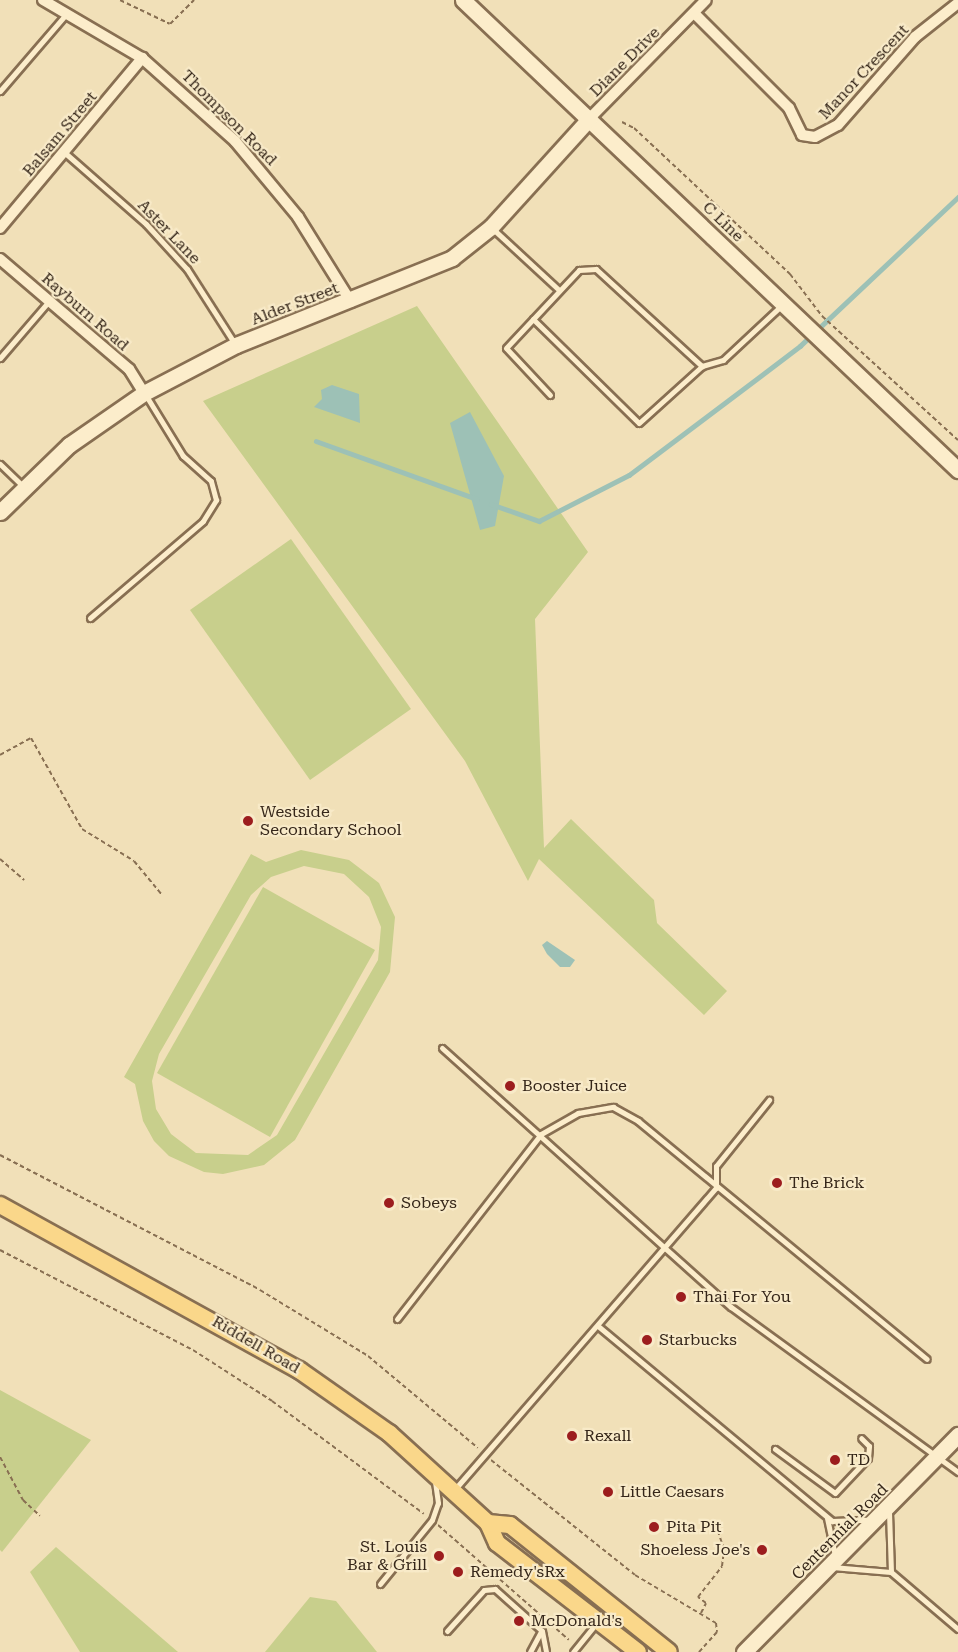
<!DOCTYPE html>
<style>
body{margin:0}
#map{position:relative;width:958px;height:1652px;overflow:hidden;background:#f1e0b8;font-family:"Roboto Serif",serif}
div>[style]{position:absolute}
.green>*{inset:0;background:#c8cf8c}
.water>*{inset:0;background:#9dc1b6}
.stream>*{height:4.5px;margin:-2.25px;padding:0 2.25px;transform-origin:2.25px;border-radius:2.25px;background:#9dc1b6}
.path>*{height:2px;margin-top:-1px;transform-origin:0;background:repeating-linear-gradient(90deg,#886f52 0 4.5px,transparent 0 7.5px)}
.roads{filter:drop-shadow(2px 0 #886f52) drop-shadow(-2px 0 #886f52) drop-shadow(0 2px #886f52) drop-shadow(0 -2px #886f52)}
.lane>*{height:5px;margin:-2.5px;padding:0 2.5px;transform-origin:2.5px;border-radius:2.5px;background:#fcedcb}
.street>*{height:10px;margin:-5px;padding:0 5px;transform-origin:5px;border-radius:5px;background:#fcedcb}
.secondary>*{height:15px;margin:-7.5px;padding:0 7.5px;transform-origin:7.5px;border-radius:7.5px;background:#fcedcb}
.primary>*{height:16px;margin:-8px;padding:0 8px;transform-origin:8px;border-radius:8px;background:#fad78a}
.dots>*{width:16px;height:16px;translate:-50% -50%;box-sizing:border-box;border:3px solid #f8eac8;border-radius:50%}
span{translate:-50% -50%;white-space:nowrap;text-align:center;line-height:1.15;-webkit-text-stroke:4.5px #f8eac8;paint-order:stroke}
.street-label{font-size:16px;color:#352619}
.poi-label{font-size:16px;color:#352619}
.left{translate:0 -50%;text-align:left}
.right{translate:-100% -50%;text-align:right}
</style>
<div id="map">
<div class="green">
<i style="clip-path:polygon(417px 306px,588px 552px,535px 619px,544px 848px,571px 819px,654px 900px,657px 923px,727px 991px,704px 1015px,539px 859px,528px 881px,465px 761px,203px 401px)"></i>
<i style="clip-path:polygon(291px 539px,411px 709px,310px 780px,190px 610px)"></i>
<i style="clip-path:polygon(evenodd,301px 850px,349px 860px,379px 883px,395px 917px,390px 972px,295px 1140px,264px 1165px,223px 1174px,204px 1172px,169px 1156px,154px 1141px,143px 1121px,135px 1084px,124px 1077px,251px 854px,266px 862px,301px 850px,304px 866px,344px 874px,369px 897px,381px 927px,378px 960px,277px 1135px,248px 1155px,196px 1153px,171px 1134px,156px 1109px,152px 1081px,159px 1054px,251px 895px,271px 877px,304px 866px)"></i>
<i style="clip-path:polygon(263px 887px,375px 950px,270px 1137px,157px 1073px)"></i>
<i style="clip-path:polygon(0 1390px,91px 1440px,2px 1552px,0 1550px)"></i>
<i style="clip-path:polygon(56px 1547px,178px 1652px,80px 1652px,30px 1572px)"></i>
<i style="clip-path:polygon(310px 1597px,336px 1601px,377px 1652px,265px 1652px)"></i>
</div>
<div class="water">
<i style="clip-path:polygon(332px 385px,359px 394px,360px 423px,314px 407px,322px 399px,321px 390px)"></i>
<i style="clip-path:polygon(470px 412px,504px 476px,495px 526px,480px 530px,450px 423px)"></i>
<i style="clip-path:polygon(547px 941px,575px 960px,570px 967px,560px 967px,547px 954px,542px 945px)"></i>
</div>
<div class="stream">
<i style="left:316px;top:441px;width:171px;rotate:19.8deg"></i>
<i style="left:491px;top:504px;width:51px;rotate:19.5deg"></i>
<i style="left:539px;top:521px;width:101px;rotate:-27.1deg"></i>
<i style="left:629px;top:475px;width:214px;rotate:-37deg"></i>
<i style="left:800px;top:346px;width:217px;rotate:-43.3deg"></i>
</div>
<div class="path">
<i style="left:120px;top:0;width:55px;rotate:25.6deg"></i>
<i style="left:170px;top:24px;width:34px;rotate:-45deg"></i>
<i style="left:622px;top:122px;width:13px;rotate:27deg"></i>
<i style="left:634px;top:128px;width:214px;rotate:43.1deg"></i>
<i style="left:790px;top:274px;width:53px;rotate:52.7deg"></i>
<i style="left:822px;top:316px;width:184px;rotate:42.4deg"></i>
<i style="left:0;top:755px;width:35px;rotate:-29deg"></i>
<i style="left:31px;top:738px;width:104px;rotate:60.7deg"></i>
<i style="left:82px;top:829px;width:61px;rotate:31.6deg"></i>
<i style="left:134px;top:861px;width:44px;rotate:50.5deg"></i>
<i style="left:0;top:859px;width:32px;rotate:41deg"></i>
<i style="left:0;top:1155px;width:293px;rotate:27.4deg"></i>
<i style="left:260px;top:1290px;width:127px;rotate:31.4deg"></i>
<i style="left:368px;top:1356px;width:143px;rotate:39.9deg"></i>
<i style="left:0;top:1250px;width:217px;rotate:27.4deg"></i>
<i style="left:193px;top:1350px;width:94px;rotate:32.8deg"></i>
<i style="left:272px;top:1401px;width:189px;rotate:36.6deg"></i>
<i style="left:0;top:1457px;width:49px;rotate:61.9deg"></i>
<i style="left:23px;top:1500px;width:23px;rotate:43deg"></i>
<i style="left:491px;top:1460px;width:184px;rotate:38.6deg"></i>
<i style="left:635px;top:1575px;width:94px;rotate:30.7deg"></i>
<i style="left:716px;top:1623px;width:9px;rotate:84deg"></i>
<i style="left:717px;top:1632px;width:27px;rotate:132deg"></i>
<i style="left:438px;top:1525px;width:174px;rotate:41.3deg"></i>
<i style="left:701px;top:1613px;width:11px;rotate:-63deg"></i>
<i style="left:706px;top:1603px;width:10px;rotate:-143deg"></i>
<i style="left:698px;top:1597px;width:39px;rotate:-52deg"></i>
<i style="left:722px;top:1566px;width:17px;rotate:-83deg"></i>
<i style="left:724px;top:1549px;width:28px;rotate:-109deg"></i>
</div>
<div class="roads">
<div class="lane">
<i style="left:0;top:91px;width:103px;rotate:-49.3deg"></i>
<i style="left:64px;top:152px;width:109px;rotate:41.3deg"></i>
<i style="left:146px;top:224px;width:61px;rotate:47.7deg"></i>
<i style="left:187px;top:269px;width:89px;rotate:57.4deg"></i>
<i style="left:492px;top:228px;width:91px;rotate:42.8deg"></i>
<i style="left:533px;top:319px;width:148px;rotate:44.5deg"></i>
<i style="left:639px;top:423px;width:85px;rotate:-42.1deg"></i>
<i style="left:702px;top:366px;width:22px;rotate:-16deg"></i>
<i style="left:723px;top:360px;width:79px;rotate:-43deg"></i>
<i style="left:0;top:358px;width:75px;rotate:-49.3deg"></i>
<i style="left:550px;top:395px;width:64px;rotate:-133.1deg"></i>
<i style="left:506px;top:348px;width:107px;rotate:-46.9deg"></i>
<i style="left:579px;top:270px;width:17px;rotate:-3deg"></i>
<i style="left:596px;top:269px;width:144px;rotate:42.5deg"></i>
<i style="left:0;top:464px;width:32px;rotate:44deg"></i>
<i style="left:90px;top:618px;width:149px;rotate:-40.6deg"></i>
<i style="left:203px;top:521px;width:25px;rotate:-58deg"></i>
<i style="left:216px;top:500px;width:20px;rotate:-105deg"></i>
<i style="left:211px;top:481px;width:38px;rotate:-138deg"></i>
<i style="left:183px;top:456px;width:73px;rotate:-121.5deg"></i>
<i style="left:442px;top:1048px;width:388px;rotate:41.9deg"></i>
<i style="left:731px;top:1307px;width:281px;rotate:36deg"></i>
<i style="left:397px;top:1319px;width:234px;rotate:-52.1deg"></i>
<i style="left:541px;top:1134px;width:43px;rotate:-29.6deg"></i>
<i style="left:578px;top:1113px;width:36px;rotate:-10deg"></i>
<i style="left:613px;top:1107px;width:29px;rotate:29deg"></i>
<i style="left:638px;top:1121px;width:374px;rotate:39.5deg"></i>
<i style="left:598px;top:1326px;width:305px;rotate:39.8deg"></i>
<i style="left:832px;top:1521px;width:35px;rotate:-2deg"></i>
<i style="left:775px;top:1449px;width:74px;rotate:36.3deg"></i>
<i style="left:835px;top:1493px;width:48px;rotate:-46.7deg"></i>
<i style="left:868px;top:1458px;width:12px;rotate:-85deg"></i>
<i style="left:869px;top:1446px;width:11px;rotate:-135deg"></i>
<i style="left:455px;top:1489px;width:398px;rotate:-49.1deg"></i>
<i style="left:716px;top:1188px;width:22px;rotate:-90deg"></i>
<i style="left:716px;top:1166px;width:85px;rotate:-51.2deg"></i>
<i style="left:889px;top:1512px;width:60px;rotate:88.1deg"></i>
<i style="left:827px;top:1518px;width:38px;rotate:78deg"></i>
<i style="left:832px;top:1567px;width:59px;rotate:4.8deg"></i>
<i style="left:891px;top:1572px;width:88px;rotate:40.4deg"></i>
<i style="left:380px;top:1584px;width:82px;rotate:-50.9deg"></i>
<i style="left:432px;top:1520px;width:18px;rotate:-71deg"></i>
<i style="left:438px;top:1503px;width:21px;rotate:-98deg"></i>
<i style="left:447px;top:1631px;width:55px;rotate:-47.9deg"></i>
<i style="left:484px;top:1590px;width:11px;rotate:-5deg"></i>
<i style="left:495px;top:1589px;width:63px;rotate:41.8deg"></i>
<i style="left:542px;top:1631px;width:21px;rotate:79deg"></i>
<i style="left:530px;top:1652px;width:24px;rotate:-62deg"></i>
<i style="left:573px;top:1652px;width:38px;rotate:-51deg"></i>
</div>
<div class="street">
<i style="left:43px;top:0;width:115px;rotate:30.4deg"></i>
<i style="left:142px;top:58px;width:125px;rotate:41.7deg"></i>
<i style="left:235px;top:141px;width:99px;rotate:50.3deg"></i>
<i style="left:298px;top:217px;width:100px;rotate:58.1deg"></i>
<i style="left:695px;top:14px;width:133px;rotate:45deg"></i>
<i style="left:789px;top:108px;width:30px;rotate:64deg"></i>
<i style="left:802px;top:135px;width:13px;rotate:9deg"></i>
<i style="left:815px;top:137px;width:26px;rotate:-28deg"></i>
<i style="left:838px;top:125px;width:117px;rotate:-48.8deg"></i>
<i style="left:915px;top:37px;width:55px;rotate:-38.3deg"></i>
<i style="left:590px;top:118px;width:165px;rotate:-45.5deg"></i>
<i style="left:0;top:228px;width:222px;rotate:-50.1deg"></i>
<i style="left:0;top:259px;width:170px;rotate:40.5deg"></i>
<i style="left:129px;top:369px;width:28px;rotate:58deg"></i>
</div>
<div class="secondary">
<i style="left:463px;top:0;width:683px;rotate:43.52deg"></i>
<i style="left:0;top:512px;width:96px;rotate:-44.2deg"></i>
<i style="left:69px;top:445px;width:91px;rotate:-34.7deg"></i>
<i style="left:144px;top:393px;width:104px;rotate:-27.6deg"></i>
<i style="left:236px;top:345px;width:233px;rotate:-21.9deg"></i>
<i style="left:452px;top:258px;width:50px;rotate:-38.5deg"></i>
<i style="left:491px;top:227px;width:147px;rotate:-47.8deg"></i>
<i style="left:744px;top:1652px;width:305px;rotate:-45.4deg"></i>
</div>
<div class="primary">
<i style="left:0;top:1205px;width:342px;rotate:28.9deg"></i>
<i style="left:299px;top:1370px;width:110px;rotate:35deg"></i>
<i style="left:389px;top:1433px;width:134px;rotate:42.3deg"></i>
<i style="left:488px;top:1523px;width:22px;rotate:66deg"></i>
<i style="left:497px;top:1543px;width:178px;rotate:37.7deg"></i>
<i style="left:488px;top:1523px;width:22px;rotate:5deg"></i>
<i style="left:510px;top:1525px;width:203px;rotate:38.6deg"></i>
</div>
</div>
<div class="dots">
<i style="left:248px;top:821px;background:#9c1d1e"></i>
<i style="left:510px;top:1086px;background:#9c1d1e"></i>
<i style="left:777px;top:1183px;background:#9c1d1e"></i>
<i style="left:389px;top:1203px;background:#9c1d1e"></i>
<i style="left:681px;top:1297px;background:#9c1d1e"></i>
<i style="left:647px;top:1340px;background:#9c1d1e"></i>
<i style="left:572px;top:1436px;background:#9c1d1e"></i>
<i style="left:835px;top:1460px;background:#9c1d1e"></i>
<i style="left:608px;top:1492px;background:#9c1d1e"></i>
<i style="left:654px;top:1527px;background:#9c1d1e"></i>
<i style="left:762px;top:1550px;background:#9c1d1e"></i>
<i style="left:439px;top:1556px;background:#9c1d1e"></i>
<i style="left:458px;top:1572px;background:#9c1d1e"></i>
<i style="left:519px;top:1621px;background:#9c1d1e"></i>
</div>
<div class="street-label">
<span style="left:625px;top:62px;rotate:-45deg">Diane Drive</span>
<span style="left:864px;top:72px;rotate:-47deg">Manor Crescent</span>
<span style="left:229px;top:118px;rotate:45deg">Thompson Road</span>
<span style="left:60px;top:134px;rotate:-50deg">Balsam Street</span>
<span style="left:723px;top:222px;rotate:44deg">C Line</span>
<span style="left:169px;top:232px;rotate:46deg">Aster Lane</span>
<span style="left:295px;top:304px;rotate:-21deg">Alder Street</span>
<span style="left:85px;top:312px;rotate:41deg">Rayburn Road</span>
<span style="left:256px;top:1345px;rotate:30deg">Riddell Road</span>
<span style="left:840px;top:1532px;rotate:-45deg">Centennial Road</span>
</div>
<div class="poi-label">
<span class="left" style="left:260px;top:821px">Westside<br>Secondary School</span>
<span class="left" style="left:522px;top:1086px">Booster Juice</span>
<span class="left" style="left:789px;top:1183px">The Brick</span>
<span class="left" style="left:401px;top:1203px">Sobeys</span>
<span class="left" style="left:693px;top:1297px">Thai For You</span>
<span class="left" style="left:659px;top:1340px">Starbucks</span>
<span class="left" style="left:584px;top:1436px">Rexall</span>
<span class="left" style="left:847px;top:1460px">TD</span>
<span class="left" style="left:620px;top:1492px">Little Caesars</span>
<span class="left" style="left:666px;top:1527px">Pita Pit</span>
<span class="right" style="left:427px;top:1556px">St. Louis<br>Bar &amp; Grill</span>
<span class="right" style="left:750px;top:1550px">Shoeless Joe's</span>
<span class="left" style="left:470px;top:1572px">Remedy'sRx</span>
<span class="left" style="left:531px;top:1621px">McDonald's</span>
</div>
</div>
